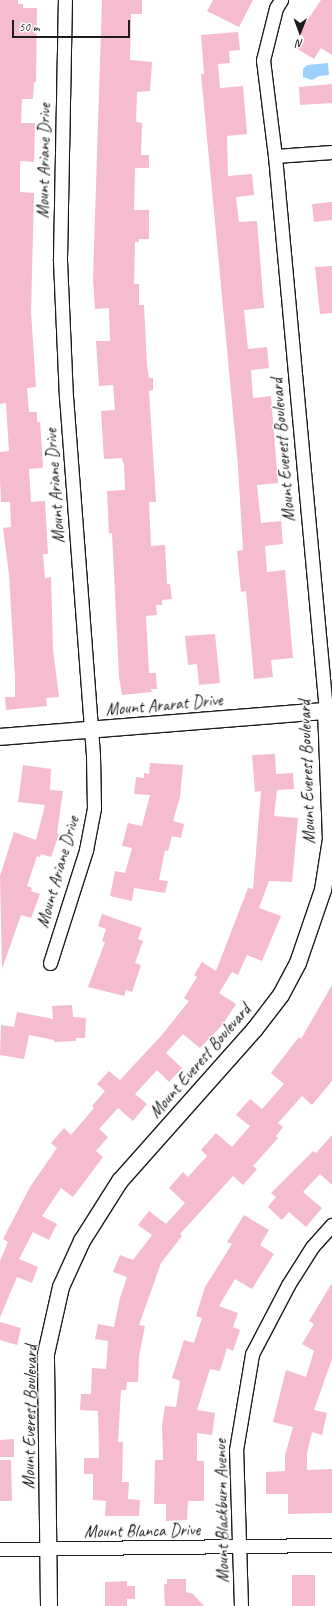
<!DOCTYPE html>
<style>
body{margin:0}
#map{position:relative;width:332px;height:1606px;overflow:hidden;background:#fff;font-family:Caveat,sans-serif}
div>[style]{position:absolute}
.water>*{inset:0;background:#9cd1fb}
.building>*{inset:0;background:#f5bbce}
.roads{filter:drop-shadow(1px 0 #1c1c1c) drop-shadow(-1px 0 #1c1c1c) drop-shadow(0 1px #1c1c1c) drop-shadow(0 -1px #1c1c1c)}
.minor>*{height:13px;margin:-6.5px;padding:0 6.5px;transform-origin:6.5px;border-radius:6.5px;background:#fff}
.tertiary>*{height:16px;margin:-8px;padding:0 8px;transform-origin:8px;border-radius:8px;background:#fff}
span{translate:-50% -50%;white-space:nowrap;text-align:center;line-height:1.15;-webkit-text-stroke:3px #fff;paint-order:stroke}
.street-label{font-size:17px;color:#1c1c1c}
.north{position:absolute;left:280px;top:12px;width:40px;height:40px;-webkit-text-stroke:3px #fff;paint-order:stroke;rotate:181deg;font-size:11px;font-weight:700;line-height:16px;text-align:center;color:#1c1c1c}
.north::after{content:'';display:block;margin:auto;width:14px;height:18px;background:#1c1c1c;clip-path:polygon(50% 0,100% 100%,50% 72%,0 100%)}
.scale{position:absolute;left:12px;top:20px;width:118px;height:18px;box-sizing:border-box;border:2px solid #1c1c1c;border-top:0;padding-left:5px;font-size:12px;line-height:14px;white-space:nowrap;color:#1c1c1c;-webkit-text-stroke:3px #fff;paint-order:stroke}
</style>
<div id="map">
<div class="water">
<i style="clip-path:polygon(328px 63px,329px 75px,319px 76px,312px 80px,303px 77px,303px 69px,307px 65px)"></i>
</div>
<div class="building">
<i style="clip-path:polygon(0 0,18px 0,18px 4px,23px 4px,23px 8px,37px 8px,36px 82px,34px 82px,33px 99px,22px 99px,21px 123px,35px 123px,34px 162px,20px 161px,20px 192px,34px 193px,31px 312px,36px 387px,27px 388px,29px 412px,37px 412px,37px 422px,40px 422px,43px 465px,42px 468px,29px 469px,31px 502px,45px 501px,48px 554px,43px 554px,45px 578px,51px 577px,53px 650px,59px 697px,46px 698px,47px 706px,6px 710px,5px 697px,15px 697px,15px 677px,9px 574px,3px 528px,11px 527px,10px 502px,1px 502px,0 479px,0 452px,9px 451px,6px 403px,0 404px)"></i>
<i style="clip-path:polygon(102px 0,142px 0,142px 14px,131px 14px,130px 60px,152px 62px,150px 91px,137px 92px,136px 122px,142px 123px,141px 155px,149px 155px,149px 168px,135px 168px,134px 210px,149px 210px,149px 239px,139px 239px,139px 242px,135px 242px,134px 284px,139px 284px,139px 305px,144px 305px,147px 365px,149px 378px,153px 378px,153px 390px,149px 391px,156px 502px,149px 502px,151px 546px,165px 545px,167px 584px,170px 584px,172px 599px,162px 600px,162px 605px,156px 605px,157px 615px,146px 616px,149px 673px,156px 673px,157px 689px,151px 689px,152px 692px,122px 695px,119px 677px,112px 533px,109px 534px,107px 491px,125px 490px,124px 465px,122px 458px,104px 459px,101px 411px,115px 410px,113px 385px,99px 386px,96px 341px,110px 341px,109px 308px,95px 309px,93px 279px)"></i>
<i style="clip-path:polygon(213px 0,253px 0,239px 27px,207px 11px)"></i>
<i style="clip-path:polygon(321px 0,332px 0,332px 55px,321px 48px,314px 59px,296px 48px,304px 37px,299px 33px)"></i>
<i style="clip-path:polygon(238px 32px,240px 50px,229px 51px,230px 63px,218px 64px,220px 88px,243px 86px,247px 134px,227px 136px,228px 176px,252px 174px,254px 195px,236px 197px,239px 222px,257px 221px,264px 308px,244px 310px,248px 349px,267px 347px,269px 368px,251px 370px,253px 398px,271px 396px,278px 483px,257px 485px,261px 523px,281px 521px,283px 544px,265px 546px,267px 572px,285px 570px,293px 658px,271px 660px,273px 677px,254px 679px,246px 591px,241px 592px,237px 551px,243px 550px,238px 466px,201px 74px,204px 74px,201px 35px)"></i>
<i style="clip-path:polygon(332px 84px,332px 103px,300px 105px,299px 87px)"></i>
<i style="clip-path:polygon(332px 202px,332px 220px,314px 222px,312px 204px)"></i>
<i style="clip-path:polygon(332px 266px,332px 313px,320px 314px,315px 267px)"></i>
<i style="clip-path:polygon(215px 634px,220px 683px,199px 685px,197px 664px,188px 665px,185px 636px)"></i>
<i style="clip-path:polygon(275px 754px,276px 774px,293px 773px,294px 789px,277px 790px,274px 816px,298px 818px,292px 882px,269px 881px,259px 908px,281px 916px,262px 961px,247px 955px,238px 975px,232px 972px,219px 993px,236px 1004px,223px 1024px,200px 1048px,183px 1034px,166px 1053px,182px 1068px,169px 1082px,157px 1070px,135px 1094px,147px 1104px,133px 1121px,118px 1108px,99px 1129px,108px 1137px,96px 1151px,103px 1157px,73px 1197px,61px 1188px,42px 1216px,57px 1224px,49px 1240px,33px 1232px,19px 1259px,38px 1267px,32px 1283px,17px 1277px,0 1317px,0 1261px,8px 1242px,3px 1239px,30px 1187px,57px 1148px,51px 1143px,64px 1128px,71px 1135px,94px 1108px,92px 1106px,105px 1091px,97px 1084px,109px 1071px,120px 1080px,161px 1036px,189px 1001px,184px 998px,197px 977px,194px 975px,202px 962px,216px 971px,248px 888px,253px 889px,261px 791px,255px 792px,252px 755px)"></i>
<i style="clip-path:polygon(150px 763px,183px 765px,180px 797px,173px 821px,184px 824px,181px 838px,172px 836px,168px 851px,165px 850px,159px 880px,168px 881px,165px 893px,134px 888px,132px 901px,110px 896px,115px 871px,125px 873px,132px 848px,122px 846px,128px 823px,142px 826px,150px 795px,134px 794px,136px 777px,144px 778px,144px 773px,149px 774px)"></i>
<i style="clip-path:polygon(23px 765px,51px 769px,50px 790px,63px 791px,57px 833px,59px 834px,51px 857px,41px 854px,40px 857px,37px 856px,27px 886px,32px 888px,31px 891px,40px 894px,31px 918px,21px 915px,2px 969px,0 876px,14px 832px,36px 840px,45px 805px,18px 802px)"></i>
<i style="clip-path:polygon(102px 914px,142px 928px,138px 939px,143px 941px,135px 963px,141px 965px,132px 992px,126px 990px,124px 996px,88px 987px,105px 942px,102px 941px,106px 929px,98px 926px)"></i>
<i style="clip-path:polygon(332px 985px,332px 1081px,312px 1105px,302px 1096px,278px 1123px,283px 1127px,276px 1136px,278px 1138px,253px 1166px,257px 1169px,243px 1185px,233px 1176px,180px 1234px,182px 1236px,161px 1263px,139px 1325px,145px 1326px,139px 1356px,138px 1382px,127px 1382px,126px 1390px,121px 1390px,118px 1442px,123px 1442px,122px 1482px,129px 1482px,128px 1499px,140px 1500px,139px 1516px,105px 1516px,106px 1501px,93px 1500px,93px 1474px,84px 1474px,84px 1458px,99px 1458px,98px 1411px,80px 1410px,81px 1394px,91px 1394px,92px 1368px,106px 1369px,108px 1341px,95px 1339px,98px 1324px,114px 1327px,120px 1298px,127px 1277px,113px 1272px,120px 1255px,133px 1260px,152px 1235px,138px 1225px,149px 1211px,166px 1224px,185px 1203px,169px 1188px,183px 1172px,188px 1177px,207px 1156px,201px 1150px,216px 1133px,232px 1147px,250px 1126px,236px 1115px,250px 1099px,262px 1109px,284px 1084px,271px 1073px,299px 1037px,301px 1039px)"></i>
<i style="clip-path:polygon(72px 1005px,73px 1017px,86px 1018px,85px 1038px,76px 1038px,76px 1041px,54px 1042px,54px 1040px,29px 1035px,24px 1059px,0 1055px,1px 1025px,14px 1027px,17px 1012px,53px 1019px,52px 1006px)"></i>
<i style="clip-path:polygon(332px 1135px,332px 1185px,320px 1174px,303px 1192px,322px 1208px,306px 1227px,289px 1212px,282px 1220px,268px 1207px,276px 1197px,271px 1193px,313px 1151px,316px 1153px)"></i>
<i style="clip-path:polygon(244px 1215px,269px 1230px,260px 1245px,274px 1254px,252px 1289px,235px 1279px,219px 1306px,238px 1313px,233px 1327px,240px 1330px,233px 1351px,227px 1348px,220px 1371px,210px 1369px,197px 1410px,215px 1413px,212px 1435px,197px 1433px,197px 1461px,204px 1461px,204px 1501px,188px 1501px,187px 1520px,166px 1521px,166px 1504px,154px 1504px,155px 1460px,163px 1460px,162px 1425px,165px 1406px,176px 1407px,180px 1381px,172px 1378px,184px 1340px,194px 1343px,202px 1318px,196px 1316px,205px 1287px,232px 1244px,227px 1242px)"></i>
<i style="clip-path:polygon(332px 1283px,332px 1359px,314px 1410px,327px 1413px,322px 1435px,312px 1432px,307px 1453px,307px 1470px,332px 1469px,332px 1513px,288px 1514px,288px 1494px,266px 1494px,266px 1472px,285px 1471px,285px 1455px,293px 1427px,273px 1422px,286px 1370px,306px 1377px,314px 1351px,302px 1344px,314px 1324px,309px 1321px)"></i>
<i style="clip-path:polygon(0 1322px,21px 1328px,17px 1345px,0 1340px)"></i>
<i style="clip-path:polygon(14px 1439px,14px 1457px,0 1457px,0 1440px)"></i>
<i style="clip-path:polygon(0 1460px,11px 1460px,12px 1501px,0 1501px)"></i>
<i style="clip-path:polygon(292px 1575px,315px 1575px,315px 1606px,292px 1606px)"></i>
<i style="clip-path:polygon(167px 1579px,186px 1579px,186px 1592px,193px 1594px,204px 1606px,165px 1606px,164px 1584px,167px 1584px)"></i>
<i style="clip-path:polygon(127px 1581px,127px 1586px,135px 1586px,135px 1599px,127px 1599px,127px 1606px,105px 1606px,105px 1582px)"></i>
</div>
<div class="roads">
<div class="minor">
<i style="left:281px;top:0;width:9px;rotate:122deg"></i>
<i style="left:276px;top:8px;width:54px;rotate:104deg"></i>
<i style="left:263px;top:60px;width:97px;rotate:82.9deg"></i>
<i style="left:275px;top:156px;width:557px;rotate:84.75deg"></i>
<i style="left:275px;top:156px;width:57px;rotate:-4deg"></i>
<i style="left:50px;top:963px;width:119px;rotate:-72.3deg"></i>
<i style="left:86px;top:850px;width:43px;rotate:-79.2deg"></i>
<i style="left:94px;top:808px;width:53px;rotate:-91.1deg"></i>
<i style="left:93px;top:755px;width:358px;rotate:-94.3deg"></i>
<i style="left:66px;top:398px;width:140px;rotate:-92.5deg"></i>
<i style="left:60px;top:258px;width:258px;rotate:-88.9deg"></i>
<i style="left:0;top:1549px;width:332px;rotate:-0.7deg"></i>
<i style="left:241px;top:1606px;width:156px;rotate:-91.8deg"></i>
<i style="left:236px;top:1450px;width:97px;rotate:-80.5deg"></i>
<i style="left:252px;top:1354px;width:78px;rotate:-62.4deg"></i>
<i style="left:288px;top:1285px;width:45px;rotate:-57.7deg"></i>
<i style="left:312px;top:1247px;width:30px;rotate:-48deg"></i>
</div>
<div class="tertiary">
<i style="left:0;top:737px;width:333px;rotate:-4.6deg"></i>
<i style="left:49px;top:1606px;width:252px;rotate:-90.7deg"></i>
<i style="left:46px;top:1354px;width:69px;rotate:-77.4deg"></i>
<i style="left:61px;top:1287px;width:51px;rotate:-65.5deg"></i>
<i style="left:82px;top:1241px;width:71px;rotate:-57.7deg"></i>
<i style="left:120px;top:1181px;width:203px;rotate:-48.4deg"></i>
<i style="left:255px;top:1029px;width:43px;rotate:-52.6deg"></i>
<i style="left:281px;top:995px;width:36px;rotate:-62deg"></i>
<i style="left:298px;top:963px;width:77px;rotate:-71.1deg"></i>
<i style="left:323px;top:890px;width:52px;rotate:-81.1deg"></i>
<i style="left:331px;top:839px;width:128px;rotate:-92.2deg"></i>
</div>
</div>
<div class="street-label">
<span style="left:44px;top:161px;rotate:-89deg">Mount Ariane Drive</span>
<span style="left:283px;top:450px;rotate:-95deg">Mount Everest Boulevard</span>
<span style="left:55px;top:486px;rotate:-94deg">Mount Ariane Drive</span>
<span style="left:164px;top:705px;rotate:-5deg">Mount Ararat Drive</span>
<span style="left:307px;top:772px;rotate:-92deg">Mount Everest Boulevard</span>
<span style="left:58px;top:872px;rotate:-74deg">Mount Ariane Drive</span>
<span style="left:200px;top:1061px;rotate:-49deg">Mount Everest Boulevard</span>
<span style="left:30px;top:1417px;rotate:-89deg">Mount Everest Boulevard</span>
<span style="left:222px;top:1511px;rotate:-91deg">Mount Blackburn Avenue</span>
<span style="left:142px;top:1531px;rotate:-1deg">Mount Blanca Drive</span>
</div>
<div class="north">N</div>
<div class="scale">50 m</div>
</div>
